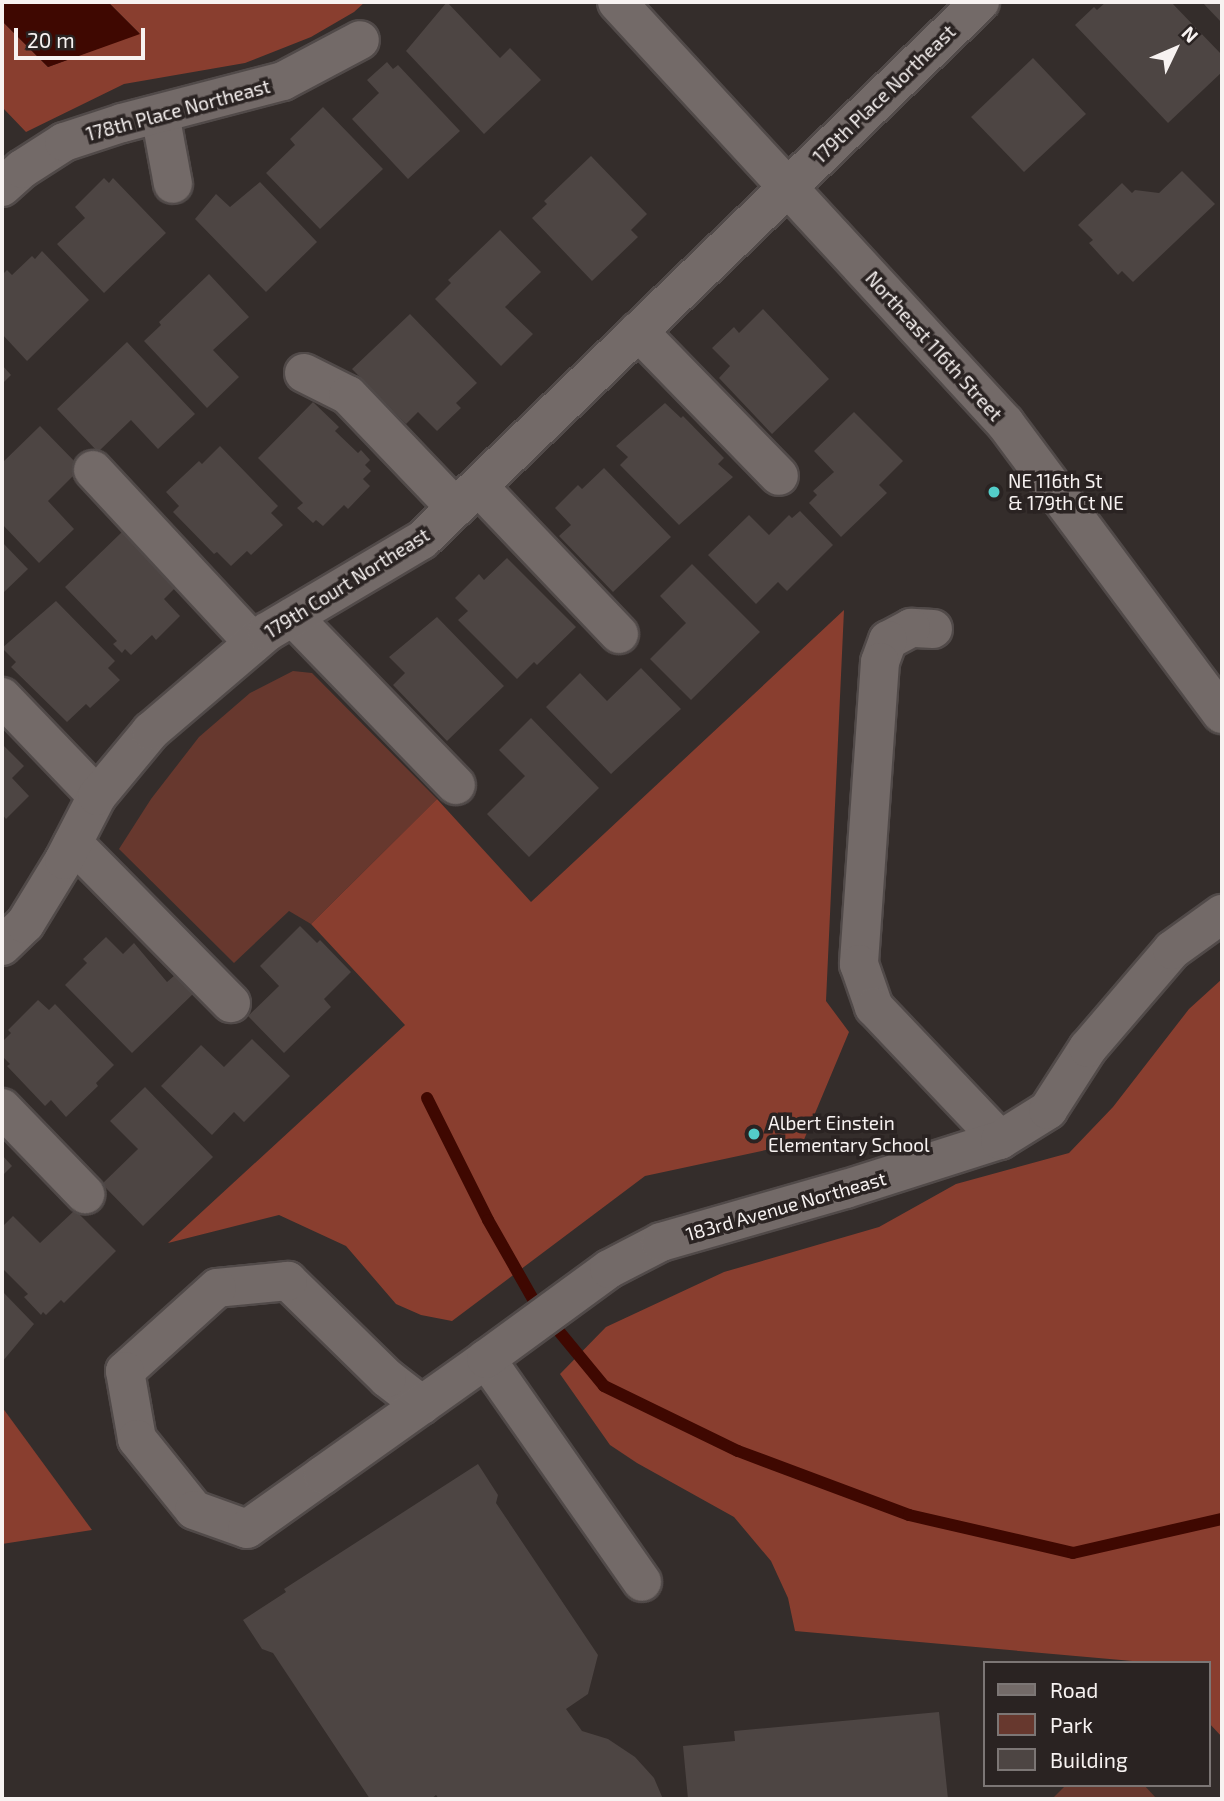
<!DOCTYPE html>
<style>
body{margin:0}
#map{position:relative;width:1224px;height:1801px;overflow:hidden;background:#342d2b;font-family:"Exo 2",sans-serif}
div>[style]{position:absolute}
.green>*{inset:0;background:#67382e}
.forest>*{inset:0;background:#893e2f}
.water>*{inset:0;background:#3f0801}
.stream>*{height:12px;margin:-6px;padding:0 6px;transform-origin:6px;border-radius:6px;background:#3f0801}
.building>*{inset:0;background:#4d4543}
.roads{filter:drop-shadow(2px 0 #514a49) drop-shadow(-2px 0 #514a49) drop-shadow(0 2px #514a49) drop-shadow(0 -2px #514a49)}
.minor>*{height:38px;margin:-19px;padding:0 19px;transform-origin:19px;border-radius:19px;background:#736a68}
.dots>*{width:19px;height:19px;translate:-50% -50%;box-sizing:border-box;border:4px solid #2a2322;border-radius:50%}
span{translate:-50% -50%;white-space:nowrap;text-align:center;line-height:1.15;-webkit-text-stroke:7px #2a2322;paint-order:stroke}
.street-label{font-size:19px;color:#f7f2f1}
.poi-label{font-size:19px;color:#f7f2f1}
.left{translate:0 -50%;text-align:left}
.frame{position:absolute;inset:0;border:4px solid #f7f2f1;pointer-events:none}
.legend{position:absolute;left:983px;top:1661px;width:228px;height:126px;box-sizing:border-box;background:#2a2322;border:2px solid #7c7675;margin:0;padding:9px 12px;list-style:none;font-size:21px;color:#f7f2f1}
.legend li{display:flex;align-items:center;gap:14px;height:35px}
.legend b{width:35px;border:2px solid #7c7675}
.north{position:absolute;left:1140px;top:14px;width:70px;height:70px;-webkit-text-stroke:5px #2a2322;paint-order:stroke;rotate:46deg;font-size:19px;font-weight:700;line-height:28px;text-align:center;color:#f7f2f1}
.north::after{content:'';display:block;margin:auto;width:24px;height:32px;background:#f7f2f1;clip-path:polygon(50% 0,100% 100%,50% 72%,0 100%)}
.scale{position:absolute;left:14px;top:28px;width:131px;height:32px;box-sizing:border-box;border:4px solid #f7f2f1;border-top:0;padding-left:9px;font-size:21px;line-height:24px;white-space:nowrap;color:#f7f2f1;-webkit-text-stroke:5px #2a2322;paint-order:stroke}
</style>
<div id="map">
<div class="green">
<i style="clip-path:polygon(293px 671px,312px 673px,437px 799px,311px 924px,289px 911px,234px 963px,119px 849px,151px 799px,199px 737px,250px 693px)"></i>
<i style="clip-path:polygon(1066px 1785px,1144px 1785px,1156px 1798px,1057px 1799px,1054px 1797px)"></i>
</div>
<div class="forest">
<i style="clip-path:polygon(108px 2px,365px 2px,354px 12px,311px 37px,245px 63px,124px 84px,26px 132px,2px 107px,2px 21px,48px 67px,139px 33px)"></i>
<i style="clip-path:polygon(844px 610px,826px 1001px,849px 1032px,803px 1142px,645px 1176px,452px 1321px,421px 1315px,396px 1304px,346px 1246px,279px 1215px,168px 1243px,405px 1025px,311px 924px,437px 799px,531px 902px)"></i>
<i style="clip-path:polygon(1222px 979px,1222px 1737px,1208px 1722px,1208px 1663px,1155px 1663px,795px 1631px,788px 1598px,771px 1561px,734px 1517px,637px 1463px,610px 1445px,560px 1374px,606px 1327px,724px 1272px,879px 1227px,956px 1184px,1069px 1153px,1113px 1107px,1189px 1009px)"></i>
<i style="clip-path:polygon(2px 1407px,92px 1530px,2px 1544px)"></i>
</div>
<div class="water">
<i style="clip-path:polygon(6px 2px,108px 2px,140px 34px,48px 67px,2px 21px,2px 5px)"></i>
</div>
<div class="stream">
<i style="left:427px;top:1098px;width:136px;rotate:63.4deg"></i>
<i style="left:488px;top:1220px;width:93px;rotate:60.4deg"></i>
<i style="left:534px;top:1301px;width:110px;rotate:50.5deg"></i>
<i style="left:604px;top:1386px;width:149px;rotate:25.9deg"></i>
<i style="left:738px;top:1451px;width:183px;rotate:20.5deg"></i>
<i style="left:909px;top:1515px;width:168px;rotate:13deg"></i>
<i style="left:1073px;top:1553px;width:153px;rotate:-12.9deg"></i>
</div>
<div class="building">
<i style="clip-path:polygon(447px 2px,500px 58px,510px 48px,541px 80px,484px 134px,406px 51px)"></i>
<i style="clip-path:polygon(1106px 2px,1171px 2px,1222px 55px,1222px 72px,1168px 123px,1075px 25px,1094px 7px,1097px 10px)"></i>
<i style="clip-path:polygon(1202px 2px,1222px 2px,1222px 23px)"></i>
<i style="clip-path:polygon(1033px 58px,1086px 114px,1024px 172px,971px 117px)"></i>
<i style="clip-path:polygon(387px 62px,393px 69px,398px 65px,460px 131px,408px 179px,352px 119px,379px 93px,367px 80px)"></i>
<i style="clip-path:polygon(323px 107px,383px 169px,320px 229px,266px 173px,295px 145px,290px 139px)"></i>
<i style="clip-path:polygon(591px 156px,647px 214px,631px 230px,638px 237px,592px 281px,532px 218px,547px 204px,544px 201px)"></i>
<i style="clip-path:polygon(1182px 171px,1215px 204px,1133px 282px,1122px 271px,1118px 275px,1089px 243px,1093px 240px,1078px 225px,1122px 183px,1132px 193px,1135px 190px,1159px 193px)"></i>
<i style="clip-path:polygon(104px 178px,109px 183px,113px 178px,166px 233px,104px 293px,57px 244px,85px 218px,75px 207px)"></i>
<i style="clip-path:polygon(260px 182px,317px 242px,266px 292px,195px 219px,216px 194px,230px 207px)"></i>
<i style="clip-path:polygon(500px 230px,541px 272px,505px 307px,533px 334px,501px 366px,435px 299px,451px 283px,448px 280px)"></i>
<i style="clip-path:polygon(42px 251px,89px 300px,27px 361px,2px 334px,2px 275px,7px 270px,12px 275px,32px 256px,35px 259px)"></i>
<i style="clip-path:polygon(209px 274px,249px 317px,213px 350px,239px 377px,207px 408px,144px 341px,161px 325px,159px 322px)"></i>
<i style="clip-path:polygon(763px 309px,829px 379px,772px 434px,719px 378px,730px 366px,712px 348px,734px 327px,739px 333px)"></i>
<i style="clip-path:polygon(410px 314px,477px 383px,456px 403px,461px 408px,437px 431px,418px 412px,406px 424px,352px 369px)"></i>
<i style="clip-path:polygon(127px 342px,195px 414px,158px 449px,131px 420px,98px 452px,57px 409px)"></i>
<i style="clip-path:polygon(2px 365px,11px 375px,2px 384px)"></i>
<i style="clip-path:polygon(313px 402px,339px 427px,335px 431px,358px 453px,361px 450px,370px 460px,365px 465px,371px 471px,363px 479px,370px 486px,348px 509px,344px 505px,323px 526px,316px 520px,313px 523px,297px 508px,303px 503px,258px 458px)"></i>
<i style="clip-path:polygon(665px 403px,681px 418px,683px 416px,724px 458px,718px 464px,733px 477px,679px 525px,620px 465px,628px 457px,616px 446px)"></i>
<i style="clip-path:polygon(854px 412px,903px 461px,879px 485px,887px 493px,841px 537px,809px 503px,817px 495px,813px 491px,834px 472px,814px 451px)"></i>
<i style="clip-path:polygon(40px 426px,81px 468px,48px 501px,74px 529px,39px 563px,2px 524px,2px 463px)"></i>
<i style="clip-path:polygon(220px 446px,278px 506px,271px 513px,283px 525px,251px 555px,247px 551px,231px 566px,217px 552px,214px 554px,173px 512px,179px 506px,166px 492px,199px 461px,202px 464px)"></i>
<i style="clip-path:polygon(604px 468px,671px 537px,613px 592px,559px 536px,571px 525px,555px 508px,578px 485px,582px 489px)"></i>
<i style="clip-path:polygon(800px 511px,833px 545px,787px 591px,778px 582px,756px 604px,708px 555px,749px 515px,769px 535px,789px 515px,792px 518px)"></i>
<i style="clip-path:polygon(122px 532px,176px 587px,164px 599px,180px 616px,156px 640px,152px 635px,131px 655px,125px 649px,122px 653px,113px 644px,117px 641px,65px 587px)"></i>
<i style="clip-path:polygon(2px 542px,28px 569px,2px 594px)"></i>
<i style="clip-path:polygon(507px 558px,576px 627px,537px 665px,534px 662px,517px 679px,458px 620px,468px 611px,455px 598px,479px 574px,484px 580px)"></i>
<i style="clip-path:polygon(692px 564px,760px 632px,691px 700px,650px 659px,686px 623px,660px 596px)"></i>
<i style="clip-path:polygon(56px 601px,115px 661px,108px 668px,120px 680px,90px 708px,86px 704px,67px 722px,11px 667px,16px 662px,2px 648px)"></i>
<i style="clip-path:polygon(437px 617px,504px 686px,447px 741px,393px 685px,405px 673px,389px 657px)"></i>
<i style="clip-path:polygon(641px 668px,681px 709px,611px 774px,546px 707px,580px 673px,607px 701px)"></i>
<i style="clip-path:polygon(531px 718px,599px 788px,529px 857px,487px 814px,525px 776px,499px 750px)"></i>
<i style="clip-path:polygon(2px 744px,24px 766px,12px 778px,29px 796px,6px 819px,2px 814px)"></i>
<i style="clip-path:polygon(300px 926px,317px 943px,320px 940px,351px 972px,324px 999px,331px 1007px,284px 1053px,248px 1016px,279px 986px,260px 966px)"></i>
<i style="clip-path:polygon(106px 937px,123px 954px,134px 943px,167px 982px,175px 975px,193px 994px,132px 1053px,65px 985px,87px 963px,83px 959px)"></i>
<i style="clip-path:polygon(38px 1000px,49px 1010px,55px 1004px,114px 1065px,96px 1083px,98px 1086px,66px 1117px,51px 1100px,45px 1106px,7px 1066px,10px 1064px,2px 1056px,2px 1042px,11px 1033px,8px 1030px)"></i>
<i style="clip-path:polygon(252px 1039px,290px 1076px,244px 1122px,234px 1112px,212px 1135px,161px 1086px,201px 1045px,224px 1067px)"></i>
<i style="clip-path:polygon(145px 1087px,213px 1157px,143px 1226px,102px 1184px,138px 1149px,110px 1121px)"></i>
<i style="clip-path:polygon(2px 1155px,12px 1166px,2px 1176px)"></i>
<i style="clip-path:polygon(75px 1210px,116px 1251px,64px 1303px,61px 1300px,46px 1315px,43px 1312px,41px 1315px,24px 1297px,28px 1294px,2px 1268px,2px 1227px,13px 1216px,40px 1243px)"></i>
<i style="clip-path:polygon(2px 1291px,34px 1324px,2px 1362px)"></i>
<i style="clip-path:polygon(478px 1464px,498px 1495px,496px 1503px,598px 1655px,588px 1694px,566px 1709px,582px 1731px,608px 1739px,635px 1757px,654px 1778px,663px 1799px,439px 1799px,436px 1795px,431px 1799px,370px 1799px,273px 1653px,262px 1649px,243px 1620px,286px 1592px,284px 1589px)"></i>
<i style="clip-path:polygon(939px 1712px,948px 1799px,688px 1799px,683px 1746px,735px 1741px,734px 1731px)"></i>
</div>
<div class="roads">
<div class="minor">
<i style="left:617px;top:2px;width:573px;rotate:47.34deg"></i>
<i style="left:1005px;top:423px;width:363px;rotate:53.3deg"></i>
<i style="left:160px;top:114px;width:71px;rotate:79.5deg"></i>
<i style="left:2px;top:187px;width:27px;rotate:-42deg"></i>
<i style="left:22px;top:169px;width:50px;rotate:-32.7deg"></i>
<i style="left:64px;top:142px;width:61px;rotate:-18.1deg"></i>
<i style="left:122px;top:123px;width:166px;rotate:-14.6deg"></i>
<i style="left:283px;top:81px;width:87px;rotate:-28deg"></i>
<i style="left:638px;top:331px;width:202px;rotate:45.8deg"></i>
<i style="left:304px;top:373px;width:49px;rotate:26.6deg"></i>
<i style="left:348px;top:395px;width:156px;rotate:46.3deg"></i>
<i style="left:93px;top:470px;width:236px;rotate:47.1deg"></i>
<i style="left:479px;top:487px;width:203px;rotate:46.4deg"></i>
<i style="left:293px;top:617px;width:234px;rotate:45.9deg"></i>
<i style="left:933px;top:629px;width:22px;rotate:-177deg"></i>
<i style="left:911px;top:628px;width:26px;rotate:152deg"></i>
<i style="left:888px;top:640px;width:23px;rotate:110deg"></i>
<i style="left:880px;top:662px;width:303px;rotate:94deg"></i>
<i style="left:859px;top:964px;width:46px;rotate:70.8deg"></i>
<i style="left:874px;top:1007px;width:183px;rotate:46.5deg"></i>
<i style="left:2px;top:697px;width:137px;rotate:46.2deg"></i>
<i style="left:73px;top:843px;width:225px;rotate:45.4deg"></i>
<i style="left:2px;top:946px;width:32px;rotate:-44deg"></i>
<i style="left:25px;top:924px;width:75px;rotate:-58.6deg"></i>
<i style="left:64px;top:860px;width:72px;rotate:-62.7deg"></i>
<i style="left:97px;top:796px;width:85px;rotate:-50.3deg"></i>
<i style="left:151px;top:731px;width:153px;rotate:-40.5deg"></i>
<i style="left:267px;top:632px;width:180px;rotate:-30.7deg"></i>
<i style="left:422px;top:540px;width:775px;rotate:-43.95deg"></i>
<i style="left:2px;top:1108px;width:120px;rotate:46deg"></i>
<i style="left:486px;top:1359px;width:272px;rotate:55deg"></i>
<i style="left:422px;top:1405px;width:44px;rotate:-142.4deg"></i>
<i style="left:387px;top:1378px;width:139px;rotate:-135.6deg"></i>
<i style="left:288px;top:1281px;width:71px;rotate:174.4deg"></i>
<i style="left:217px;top:1288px;width:124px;rotate:137.9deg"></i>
<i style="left:125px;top:1371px;width:69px;rotate:80deg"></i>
<i style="left:137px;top:1439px;width:91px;rotate:51.2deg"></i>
<i style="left:194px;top:1510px;width:56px;rotate:19.7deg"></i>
<i style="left:247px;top:1529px;width:93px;rotate:-35.4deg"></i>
<i style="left:323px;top:1475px;width:200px;rotate:-35.4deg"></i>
<i style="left:486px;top:1359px;width:152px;rotate:-36.2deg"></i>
<i style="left:609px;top:1269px;width:59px;rotate:-27.4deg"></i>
<i style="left:661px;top:1242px;width:192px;rotate:-16deg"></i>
<i style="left:846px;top:1189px;width:162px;rotate:-17.7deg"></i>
<i style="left:1000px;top:1140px;width:57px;rotate:-32deg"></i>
<i style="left:1048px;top:1110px;width:74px;rotate:-57.2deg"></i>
<i style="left:1088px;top:1048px;width:129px;rotate:-49.4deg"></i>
<i style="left:1172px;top:950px;width:62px;rotate:-35.8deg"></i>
</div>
</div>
<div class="dots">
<i style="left:994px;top:492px;background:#53cdc9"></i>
<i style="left:754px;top:1134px;background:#53cdc9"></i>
</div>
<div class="street-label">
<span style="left:884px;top:94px;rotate:-44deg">179th Place Northeast</span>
<span style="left:178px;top:110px;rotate:-15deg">178th Place Northeast</span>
<span style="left:934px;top:346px;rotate:48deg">Northeast 116th Street</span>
<span style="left:347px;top:583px;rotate:-32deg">179th Court Northeast</span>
<span style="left:786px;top:1206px;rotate:-16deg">183rd Avenue Northeast</span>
</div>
<div class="poi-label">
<span class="left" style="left:1008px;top:492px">NE 116th St<br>&amp; 179th Ct NE</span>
<span class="left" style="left:768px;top:1134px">Albert Einstein<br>Elementary School</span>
</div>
<div class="frame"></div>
<ul class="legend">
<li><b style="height:9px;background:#736a68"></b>Road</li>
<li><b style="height:19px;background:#67382e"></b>Park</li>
<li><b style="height:19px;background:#4d4543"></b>Building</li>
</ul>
<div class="north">N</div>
<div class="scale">20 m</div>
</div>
